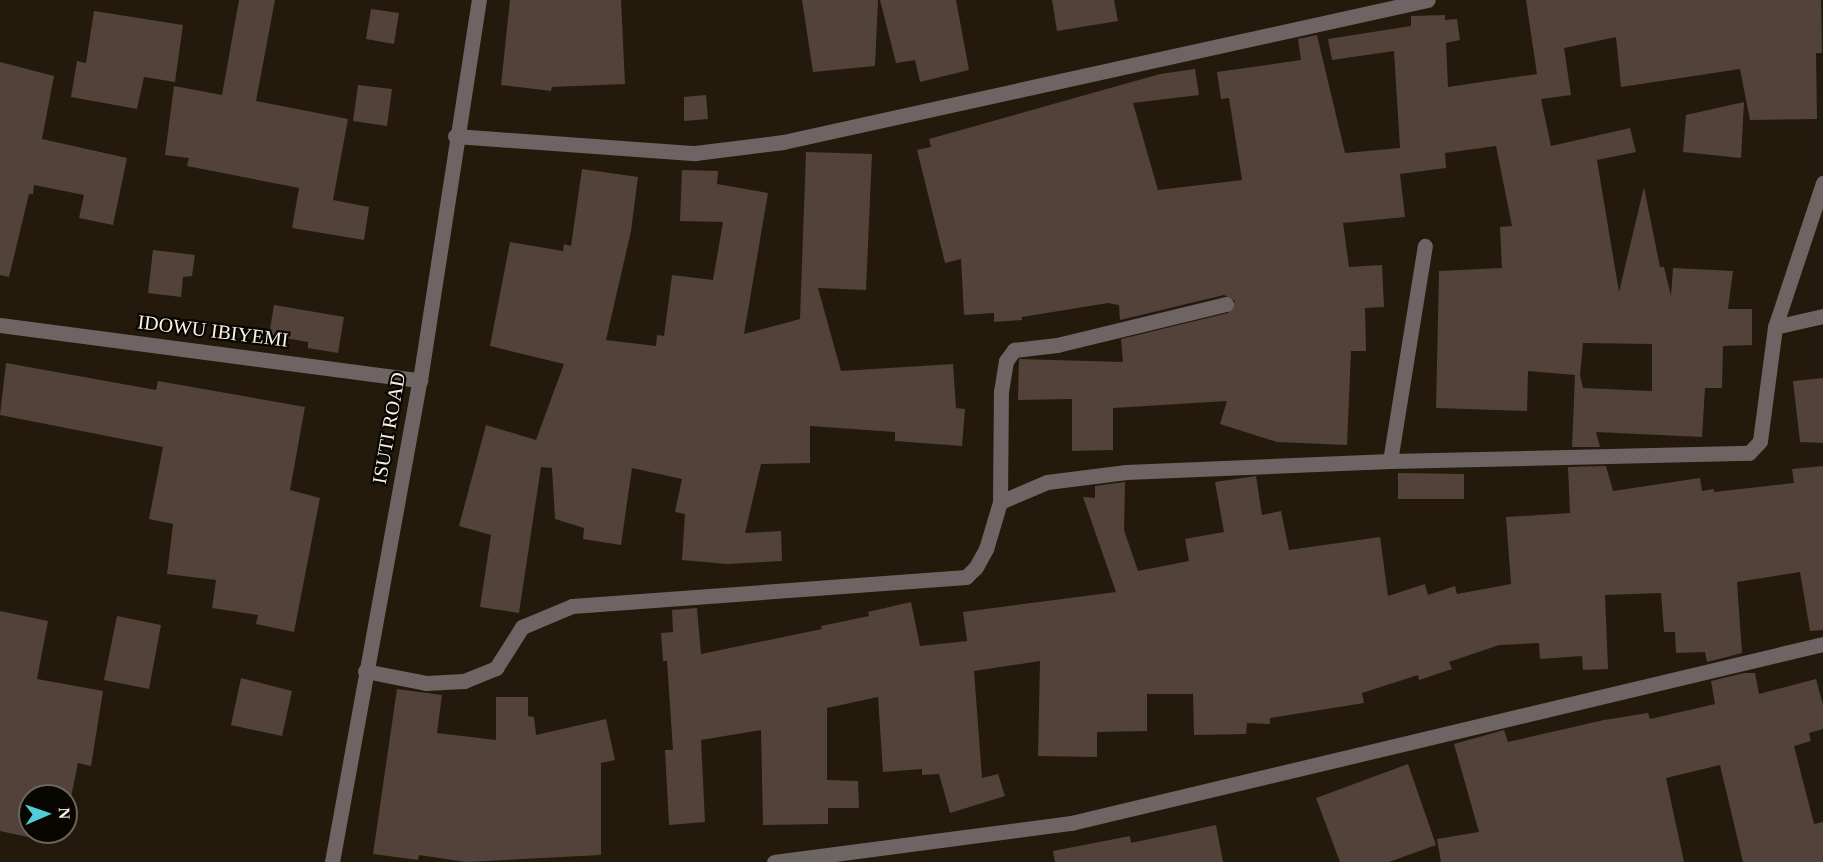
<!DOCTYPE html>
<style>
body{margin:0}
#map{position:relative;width:1823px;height:862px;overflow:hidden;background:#231a0c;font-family:"Times New Roman",serif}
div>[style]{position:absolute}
.building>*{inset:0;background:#534239}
.minor>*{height:15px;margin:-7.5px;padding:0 7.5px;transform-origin:7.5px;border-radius:7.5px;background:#6e6463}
span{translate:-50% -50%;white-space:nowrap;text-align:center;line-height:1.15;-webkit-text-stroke:4.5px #090602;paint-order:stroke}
.street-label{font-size:20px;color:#f8f2e8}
.north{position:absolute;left:18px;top:784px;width:60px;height:60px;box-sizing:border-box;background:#090602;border:2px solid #69645e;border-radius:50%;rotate:88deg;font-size:16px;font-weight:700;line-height:24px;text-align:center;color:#f8f2e8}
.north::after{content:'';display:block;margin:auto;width:21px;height:27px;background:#52ccd6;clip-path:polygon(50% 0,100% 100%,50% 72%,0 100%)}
</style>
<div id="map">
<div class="building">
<i style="clip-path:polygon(239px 0,275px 0,256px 101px,348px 119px,333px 200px,369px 207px,364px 240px,292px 228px,299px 188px,187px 166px,189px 158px,165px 155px,174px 86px,222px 95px)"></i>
<i style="clip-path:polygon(510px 0,621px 0,625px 84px,552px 87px,551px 91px,501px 85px)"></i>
<i style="clip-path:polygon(802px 0,878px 0,875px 66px,813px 72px)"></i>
<i style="clip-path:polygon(880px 0,956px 0,969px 70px,920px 82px,915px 60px,896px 63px)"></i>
<i style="clip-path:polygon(1052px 0,1114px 0,1118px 21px,1057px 31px)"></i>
<i style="clip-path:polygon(evenodd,1526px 0,1821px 0,1822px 53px,1816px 53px,1817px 119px,1750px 120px,1740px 69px,1621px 87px,1616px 37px,1564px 48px,1571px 95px,1541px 99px,1551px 146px,1630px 128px,1636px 152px,1597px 160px,1619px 292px,1644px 187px,1660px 267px,1664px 267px,1671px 296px,1673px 268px,1733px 271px,1728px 309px,1752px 309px,1752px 345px,1723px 346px,1722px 388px,1705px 388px,1702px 437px,1596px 432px,1600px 447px,1572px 447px,1575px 375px,1528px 371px,1527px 411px,1436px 408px,1439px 271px,1502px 268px,1500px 227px,1512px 226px,1496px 146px,1445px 153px,1446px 168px,1400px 174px,1405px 217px,1343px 223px,1349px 267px,1382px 265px,1384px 307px,1365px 308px,1366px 351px,1351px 351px,1347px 445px,1277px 442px,1220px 424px,1227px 401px,1113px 408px,1113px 450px,1072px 451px,1072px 399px,1018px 400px,1019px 359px,1123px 362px,1121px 339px,1228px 313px,1235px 301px,1224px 295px,1120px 320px,1119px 305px,1108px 303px,1022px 317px,1022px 320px,994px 322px,994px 313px,964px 315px,961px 259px,945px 263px,917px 150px,931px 147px,929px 139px,1160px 74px,1195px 69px,1199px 95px,1133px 103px,1158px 190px,1242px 180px,1229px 98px,1221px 99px,1217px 72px,1301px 60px,1298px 39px,1317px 35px,1345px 153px,1400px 148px,1394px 51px,1332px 60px,1328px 39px,1411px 26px,1411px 16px,1445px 15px,1445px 20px,1457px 19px,1460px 40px,1446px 43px,1448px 87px,1537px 74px,1526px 0,1583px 343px,1652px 344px,1652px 391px,1583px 388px,1580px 375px,1583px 343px)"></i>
<i style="clip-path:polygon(371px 9px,399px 13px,394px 44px,366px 39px)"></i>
<i style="clip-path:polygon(94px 11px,183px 25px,175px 82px,144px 77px,137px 109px,71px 97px,77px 61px,86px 63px)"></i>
<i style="clip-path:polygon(0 62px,54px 76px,42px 139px,127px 158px,113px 225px,79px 218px,84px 195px,34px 185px,33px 194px,29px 194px,9px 277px,0 275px)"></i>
<i style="clip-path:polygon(358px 85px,392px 89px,387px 126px,353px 121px)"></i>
<i style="clip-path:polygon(706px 95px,708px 119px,684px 121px,684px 97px)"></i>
<i style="clip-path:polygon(1744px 102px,1741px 158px,1683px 152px,1686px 115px)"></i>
<i style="clip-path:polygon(806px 152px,872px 154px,866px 290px,818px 288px,841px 371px,953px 364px,956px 408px,965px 409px,962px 446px,895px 441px,895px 432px,810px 426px,810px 463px,761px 464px,745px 533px,781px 531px,782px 561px,727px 564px,682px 560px,685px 514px,675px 512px,682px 479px,632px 468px,621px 545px,583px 539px,584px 528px,555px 519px,552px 468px,541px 467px,519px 613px,480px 607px,491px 535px,459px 526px,486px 425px,536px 440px,564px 364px,490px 346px,510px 242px,563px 251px,564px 244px,571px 246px,582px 169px,638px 177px,631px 231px,606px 340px,656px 346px,657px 335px,664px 336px,672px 275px,713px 280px,723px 222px,680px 221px,682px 170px,718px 171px,717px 184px,768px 193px,744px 334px,800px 319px)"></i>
<i style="clip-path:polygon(153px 250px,195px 255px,192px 276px,183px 277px,181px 297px,148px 293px)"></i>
<i style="clip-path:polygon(274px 305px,344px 317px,338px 353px,308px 348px,308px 342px,269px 335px)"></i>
<i style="clip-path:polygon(6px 363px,156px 390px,158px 381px,305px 407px,290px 490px,320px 498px,294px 632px,256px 624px,258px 615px,212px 608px,216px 580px,167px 574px,173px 524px,149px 519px,163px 447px,0 415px)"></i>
<i style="clip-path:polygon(1823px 378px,1823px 443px,1800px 442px,1793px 381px)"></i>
<i style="clip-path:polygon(1606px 466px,1613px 491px,1700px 478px,1702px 491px,1714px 489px,1714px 492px,1794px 483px,1792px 469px,1823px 466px,1823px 630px,1810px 631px,1800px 572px,1737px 582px,1742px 653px,1707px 662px,1705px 652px,1676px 653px,1675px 632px,1664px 632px,1661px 593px,1605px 595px,1608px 669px,1583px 670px,1582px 656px,1540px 659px,1539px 643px,1499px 645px,1449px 662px,1452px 669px,1419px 680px,1418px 675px,1362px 693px,1364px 703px,1270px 718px,1270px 724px,1247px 723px,1246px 734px,1194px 735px,1193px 694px,1147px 694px,1147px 731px,1097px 732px,1097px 757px,1038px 756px,1040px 661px,974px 671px,982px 778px,998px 774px,1005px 796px,950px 813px,939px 774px,922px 775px,922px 769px,883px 772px,878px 697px,827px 708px,827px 780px,858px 781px,859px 808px,828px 808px,828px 824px,763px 825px,761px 730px,701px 740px,705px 822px,669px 825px,665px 750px,673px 750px,667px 661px,663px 661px,661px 633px,673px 632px,672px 610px,697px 608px,701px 654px,822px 629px,821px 626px,869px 616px,868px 612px,911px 602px,920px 646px,967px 641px,963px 612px,1116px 592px,1083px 497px,1095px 498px,1095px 486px,1125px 482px,1124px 530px,1138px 571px,1189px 561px,1185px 539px,1224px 532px,1215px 482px,1256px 476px,1262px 515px,1281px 511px,1289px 550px,1380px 537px,1388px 596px,1425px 584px,1428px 595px,1455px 586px,1457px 594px,1511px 584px,1506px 517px,1570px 513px,1568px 467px)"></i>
<i style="clip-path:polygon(1398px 473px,1464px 474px,1464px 499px,1398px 499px)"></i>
<i style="clip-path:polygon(0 611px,48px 621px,37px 679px,103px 691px,91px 766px,78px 763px,70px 802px,66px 796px,30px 796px,30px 832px,44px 832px,42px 840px,0 831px)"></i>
<i style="clip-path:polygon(117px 616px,161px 625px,149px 689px,104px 680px)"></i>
<i style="clip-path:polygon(1744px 673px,1755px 673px,1759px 694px,1816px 679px,1823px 705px,1823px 729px,1809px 733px,1811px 741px,1794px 746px,1814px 824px,1823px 822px,1823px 862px,1743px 862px,1720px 765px,1666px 778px,1684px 862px,1441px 862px,1437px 839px,1479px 832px,1454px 744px,1504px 730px,1508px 742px,1604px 720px,1648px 713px,1650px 719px,1715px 704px,1711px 681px)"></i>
<i style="clip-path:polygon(241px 678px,292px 691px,282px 736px,231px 725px)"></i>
<i style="clip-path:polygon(397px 689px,442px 695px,437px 733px,496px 740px,496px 697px,528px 697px,528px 716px,534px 717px,536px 735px,606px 719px,615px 760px,601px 763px,601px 855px,466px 862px,419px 855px,418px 860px,373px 854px)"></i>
<i style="clip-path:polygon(1408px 764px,1436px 845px,1389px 862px,1340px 862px,1316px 798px)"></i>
<i style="clip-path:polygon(1216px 825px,1223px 862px,1055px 862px,1053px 851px,1130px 836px,1131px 843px)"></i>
</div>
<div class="minor">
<i style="left:455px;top:136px;width:241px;rotate:4.1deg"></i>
<i style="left:695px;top:153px;width:89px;rotate:-7.1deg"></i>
<i style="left:783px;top:142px;width:660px;rotate:-12.42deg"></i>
<i style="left:0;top:325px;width:424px;rotate:7.5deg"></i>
<i style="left:1775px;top:327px;width:49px;rotate:-12.9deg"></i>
<i style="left:1390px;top:461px;width:218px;rotate:-80.8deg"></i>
<i style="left:1000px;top:502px;width:51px;rotate:-23.1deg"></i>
<i style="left:1047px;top:482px;width:80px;rotate:-7.2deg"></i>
<i style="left:1126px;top:472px;width:264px;rotate:-2.4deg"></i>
<i style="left:1390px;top:461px;width:359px;rotate:-1.3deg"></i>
<i style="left:1749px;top:453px;width:16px;rotate:-47deg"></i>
<i style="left:1760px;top:441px;width:115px;rotate:-82.5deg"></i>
<i style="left:1775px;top:327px;width:152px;rotate:-71.6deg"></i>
<i style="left:365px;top:671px;width:62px;rotate:11.1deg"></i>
<i style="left:426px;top:683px;width:38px;rotate:-3deg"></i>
<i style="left:464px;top:681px;width:35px;rotate:-22deg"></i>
<i style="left:496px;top:668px;width:49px;rotate:-57.6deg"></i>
<i style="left:522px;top:627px;width:54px;rotate:-22.8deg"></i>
<i style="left:572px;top:606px;width:395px;rotate:-4.2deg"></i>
<i style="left:966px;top:577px;width:14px;rotate:-45deg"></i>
<i style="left:976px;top:567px;width:21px;rotate:-61deg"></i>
<i style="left:986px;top:549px;width:49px;rotate:-73.4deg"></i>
<i style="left:1000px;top:502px;width:110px;rotate:-89.5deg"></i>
<i style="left:1001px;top:392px;width:31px;rotate:-81deg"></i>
<i style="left:1006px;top:361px;width:14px;rotate:-54deg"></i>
<i style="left:1014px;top:350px;width:43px;rotate:-6.6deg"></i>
<i style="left:1057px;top:345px;width:174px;rotate:-13.6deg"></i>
<i style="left:332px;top:862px;width:490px;rotate:-79.7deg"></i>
<i style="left:420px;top:380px;width:385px;rotate:-81.2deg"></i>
<i style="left:774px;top:862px;width:300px;rotate:-7.5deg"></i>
<i style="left:1071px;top:823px;width:773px;rotate:-13.39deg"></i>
</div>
<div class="street-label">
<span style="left:213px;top:331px;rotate:7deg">IDOWU IBIYEMI</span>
<span style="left:389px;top:428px;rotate:-80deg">ISUTI ROAD</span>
</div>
<div class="north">N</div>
</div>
